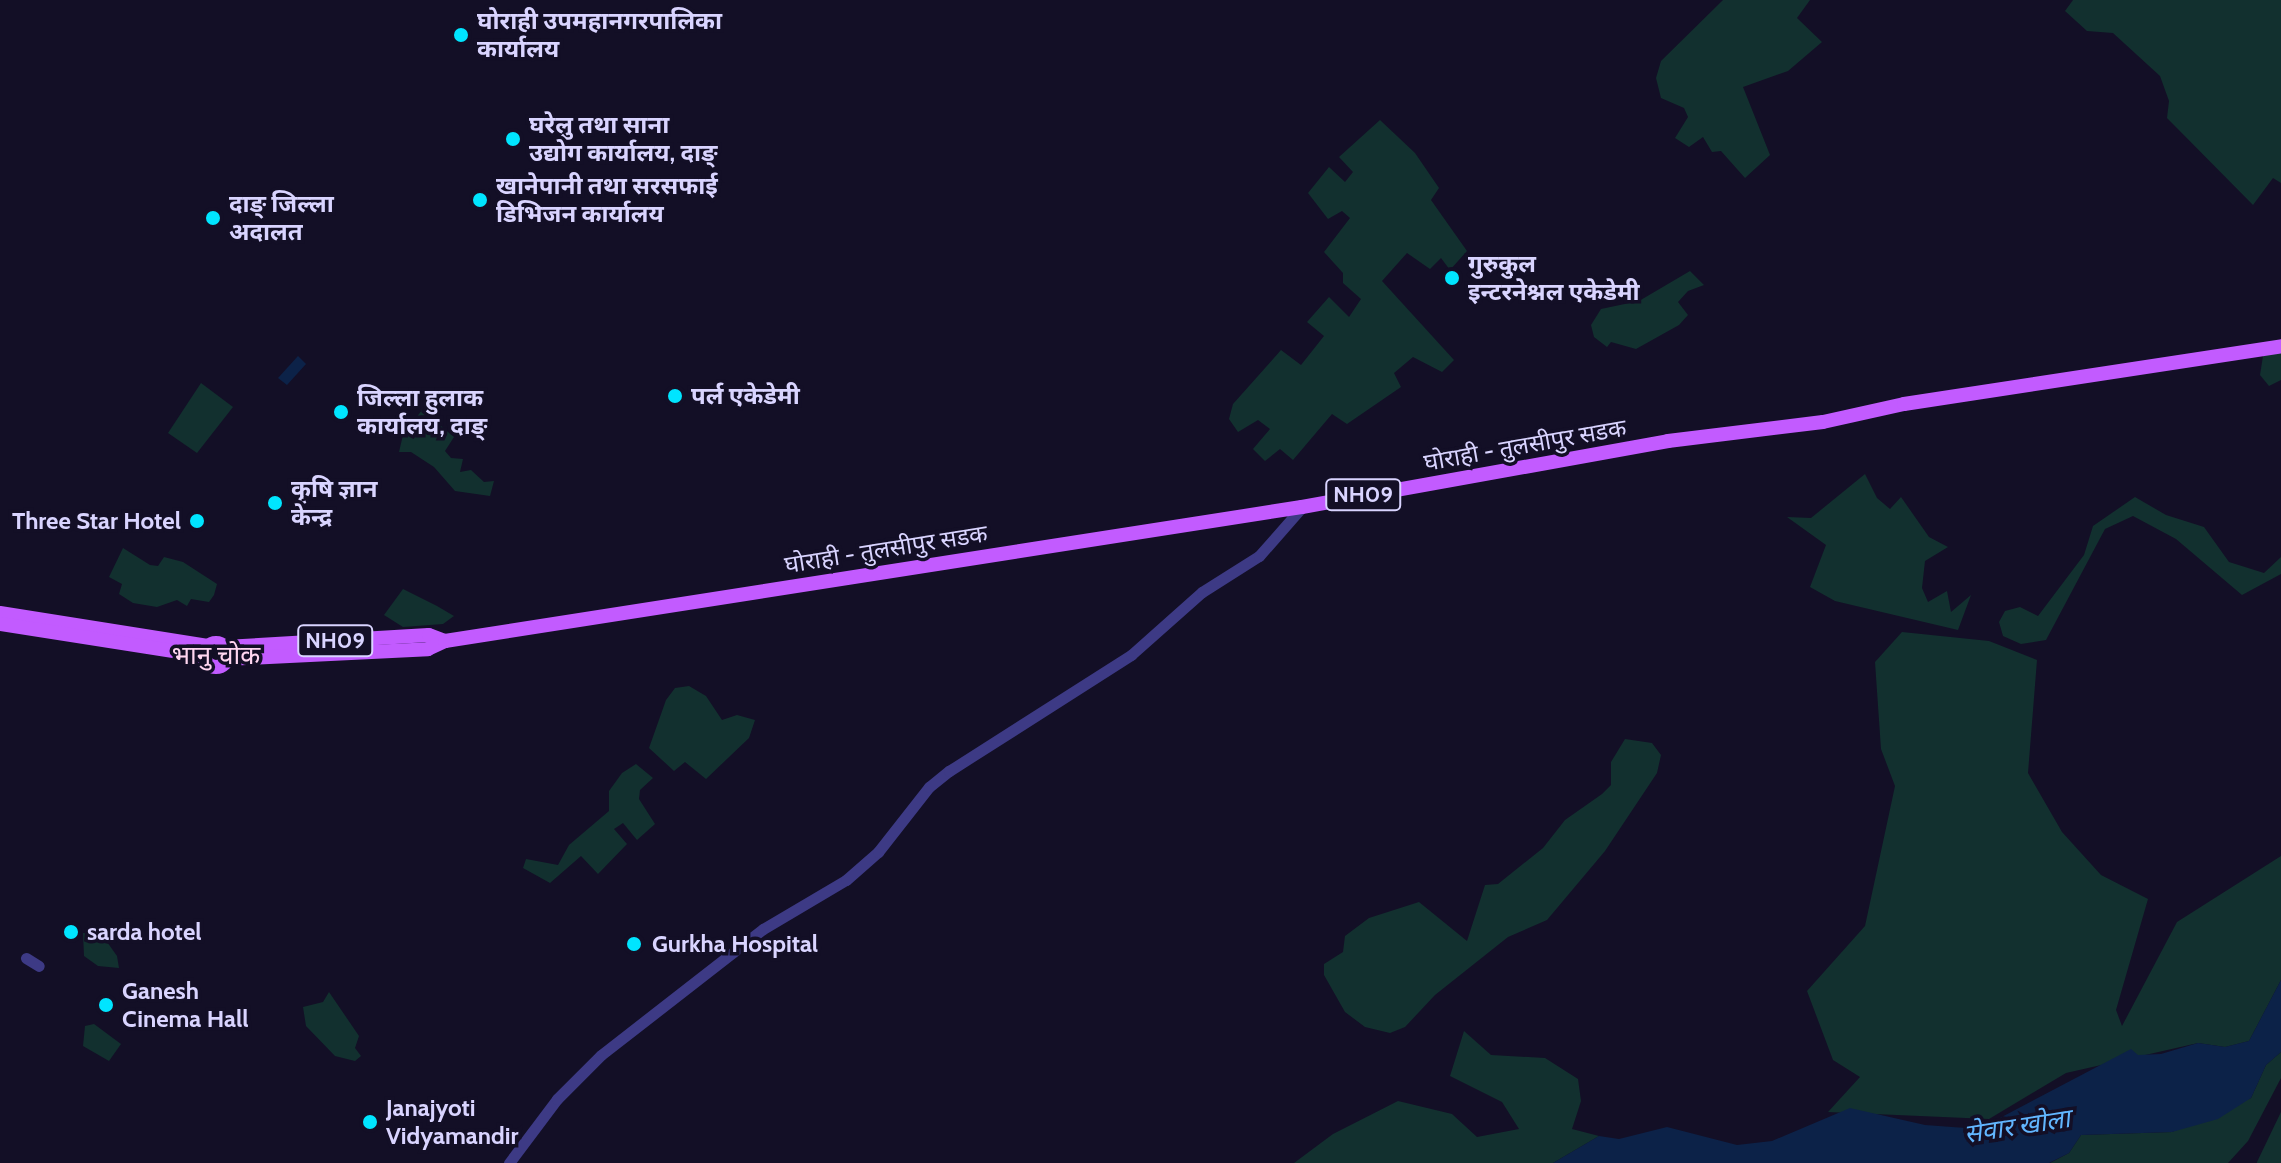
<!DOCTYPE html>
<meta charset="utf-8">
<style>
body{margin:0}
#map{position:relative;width:2281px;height:1163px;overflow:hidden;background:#130f26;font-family:Cabin,"Noto Sans Devanagari",sans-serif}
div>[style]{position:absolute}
.green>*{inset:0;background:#12302f}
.water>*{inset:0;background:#0c2248}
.tertiary>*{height:11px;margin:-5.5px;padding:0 5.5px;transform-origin:5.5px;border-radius:5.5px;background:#3d3a85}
.primary>*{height:14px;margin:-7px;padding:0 7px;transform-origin:7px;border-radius:7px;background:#c25bff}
.primary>.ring{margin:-7px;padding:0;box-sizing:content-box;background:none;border:14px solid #c25bff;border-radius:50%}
.dots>*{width:22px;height:22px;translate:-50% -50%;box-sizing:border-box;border:4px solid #130f26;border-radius:50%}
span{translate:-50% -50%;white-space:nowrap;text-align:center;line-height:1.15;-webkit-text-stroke:7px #130f26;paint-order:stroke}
.shield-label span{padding:2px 6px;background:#130f26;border:2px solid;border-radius:6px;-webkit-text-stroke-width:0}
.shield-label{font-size:22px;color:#d9d4ff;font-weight:700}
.poi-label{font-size:24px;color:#d9d4ff;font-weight:700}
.left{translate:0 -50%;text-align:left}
.right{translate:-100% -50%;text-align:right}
.street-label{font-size:24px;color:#d9d4ff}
.neighbourhood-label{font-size:26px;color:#ffd6f0}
.water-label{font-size:26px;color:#62b6ff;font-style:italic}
</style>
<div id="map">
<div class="green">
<i style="clip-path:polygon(1723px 0,1810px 0,1797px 18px,1822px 42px,1788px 71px,1743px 87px,1770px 155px,1745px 178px,1721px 151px,1712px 152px,1703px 137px,1689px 147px,1675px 138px,1688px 117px,1684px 108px,1661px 98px,1656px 78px,1661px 61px)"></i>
<i style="clip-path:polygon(2073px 0,2281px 0,2281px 183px,2273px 178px,2253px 205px,2167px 118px,2169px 101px,2160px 76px,2113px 33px,2087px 31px,2065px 11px)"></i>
<i style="clip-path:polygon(1380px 120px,1415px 153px,1439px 188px,1431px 200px,1467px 251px,1450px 270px,1441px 258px,1430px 269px,1407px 253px,1382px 281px,1454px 360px,1442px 372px,1413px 357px,1394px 373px,1401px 387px,1347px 424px,1332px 414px,1293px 460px,1280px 449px,1265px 461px,1253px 449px,1270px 429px,1258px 420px,1238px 432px,1229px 419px,1233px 404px,1281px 350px,1301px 365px,1324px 336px,1307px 322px,1329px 297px,1349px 317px,1361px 299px,1343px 283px,1343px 273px,1324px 252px,1350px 218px,1342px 211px,1328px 219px,1308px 193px,1329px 167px,1345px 182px,1353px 172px,1339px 157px)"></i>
<i style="clip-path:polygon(1690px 271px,1704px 285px,1688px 291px,1678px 302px,1688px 315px,1679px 325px,1636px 349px,1611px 342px,1607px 347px,1594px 337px,1591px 325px,1601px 309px,1639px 301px)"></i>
<i style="clip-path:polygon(2281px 352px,2281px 380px,2269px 386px,2260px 375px,2263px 356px)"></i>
<i style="clip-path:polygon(201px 383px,233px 407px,197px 453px,168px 433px)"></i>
<i style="clip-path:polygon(422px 410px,454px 437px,445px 451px,451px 458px,463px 459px,460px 472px,471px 470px,484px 482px,494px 481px,490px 496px,455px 491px,434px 467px,411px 452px,399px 452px,403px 435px)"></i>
<i style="clip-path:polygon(1865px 474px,1877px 498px,1890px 509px,1901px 497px,1929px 537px,1948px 547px,1925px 561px,1922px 588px,1928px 602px,1947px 591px,1951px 612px,1971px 595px,1958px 630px,1835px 601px,1810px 587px,1826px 545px,1787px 517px,1811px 518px)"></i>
<i style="clip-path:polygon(2135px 497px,2166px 515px,2204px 527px,2229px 562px,2264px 573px,2281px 557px,2281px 574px,2242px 595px,2176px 539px,2133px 516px,2105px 529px,2046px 640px,2021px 644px,2003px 636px,1999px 622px,2005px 611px,2020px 607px,2038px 616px,2084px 555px,2093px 526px)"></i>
<i style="clip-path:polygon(123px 548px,150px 565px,158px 566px,164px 557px,183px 562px,217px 584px,214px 595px,209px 602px,191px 599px,187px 606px,177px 600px,157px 607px,133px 603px,119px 594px,122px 584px,109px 577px)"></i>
<i style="clip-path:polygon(403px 589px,437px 606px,454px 616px,443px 624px,403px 627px,384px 615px)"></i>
<i style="clip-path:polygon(1902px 632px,1989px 641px,2037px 660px,2028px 773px,2062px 832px,2101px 875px,2148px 899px,2116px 1010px,2122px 1026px,2177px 922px,2281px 856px,2281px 980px,2249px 1041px,2225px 1047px,2198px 1043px,2066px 1073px,1989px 1119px,1828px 1112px,1860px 1077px,1833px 1060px,1807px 991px,1865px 926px,1895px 786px,1881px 749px,1875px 662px)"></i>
<i style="clip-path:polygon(689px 686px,706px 696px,722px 720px,737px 715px,755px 720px,749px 738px,706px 779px,685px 762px,674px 771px,649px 748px,666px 700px,675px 688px)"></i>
<i style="clip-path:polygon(1625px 739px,1652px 743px,1661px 755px,1657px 773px,1605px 851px,1547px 920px,1508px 937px,1435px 995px,1405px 1027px,1390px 1033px,1365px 1027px,1345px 1012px,1324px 975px,1324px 964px,1343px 952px,1345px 936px,1369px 918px,1419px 902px,1467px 941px,1485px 885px,1498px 884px,1543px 848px,1565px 820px,1602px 794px,1611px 785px,1611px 762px)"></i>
<i style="clip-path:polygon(636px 764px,653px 778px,640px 790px,639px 799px,655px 824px,637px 840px,623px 823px,614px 829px,627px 844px,598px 874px,581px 856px,550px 883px,523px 868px,526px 859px,558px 865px,569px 845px,609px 811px,609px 791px,622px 773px)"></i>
<i style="clip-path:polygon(100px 932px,117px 956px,119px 968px,98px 966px,84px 956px,83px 933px)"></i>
<i style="clip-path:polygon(329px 992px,359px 1036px,355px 1048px,361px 1056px,355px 1061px,335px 1056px,306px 1026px,303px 1007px,323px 1002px)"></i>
<i style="clip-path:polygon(94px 1024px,121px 1044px,109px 1061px,83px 1046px,85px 1026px)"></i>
<i style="clip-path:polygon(1464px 1031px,1491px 1055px,1545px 1058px,1578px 1079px,1581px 1101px,1572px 1129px,1599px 1136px,1553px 1163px,1294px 1163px,1333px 1134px,1398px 1101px,1452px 1114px,1477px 1137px,1519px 1129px,1502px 1102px,1450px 1076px)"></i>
<i style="clip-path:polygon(2281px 1052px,2281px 1078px,2248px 1141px,2228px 1163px,2050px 1163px,2069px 1153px,2081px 1135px,2172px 1132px,2251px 1098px,2266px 1065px)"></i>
<i style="clip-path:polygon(2281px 1112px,2281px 1163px,2257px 1163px,2257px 1162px)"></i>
</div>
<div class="water">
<i style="clip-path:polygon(298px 356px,306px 364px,287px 385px,278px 378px)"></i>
<i style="clip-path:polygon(2281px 980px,2281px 1052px,2266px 1065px,2251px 1098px,2218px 1119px,2172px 1132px,2081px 1135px,2069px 1153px,2049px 1163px,1553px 1163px,1599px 1136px,1619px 1139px,1667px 1127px,1737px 1145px,1772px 1141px,1850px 1108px,1925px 1125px,1979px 1129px,2131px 1049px,2138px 1055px,2161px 1054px,2198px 1043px,2225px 1047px,2249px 1041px)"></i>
</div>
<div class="tertiary">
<i style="left:26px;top:958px;width:15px;rotate:32deg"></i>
<i style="left:509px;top:1163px;width:80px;rotate:-53.1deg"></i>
<i style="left:557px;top:1099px;width:62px;rotate:-45deg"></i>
<i style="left:601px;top:1055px;width:205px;rotate:-37.9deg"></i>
<i style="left:763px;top:929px;width:96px;rotate:-30.6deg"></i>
<i style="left:846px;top:880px;width:43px;rotate:-41.2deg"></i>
<i style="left:878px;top:852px;width:83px;rotate:-51.9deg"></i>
<i style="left:929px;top:787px;width:26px;rotate:-39deg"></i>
<i style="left:949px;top:771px;width:216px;rotate:-32.5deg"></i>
<i style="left:1131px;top:655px;width:95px;rotate:-41.6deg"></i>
<i style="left:1202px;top:592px;width:67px;rotate:-32.3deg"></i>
<i style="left:1259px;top:556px;width:65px;rotate:-48.7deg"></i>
</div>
<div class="primary">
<i style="left:0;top:613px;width:212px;rotate:9deg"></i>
<i style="left:0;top:624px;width:206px;rotate:8.9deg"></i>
<i class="ring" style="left:204px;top:643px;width:10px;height:10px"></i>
<i style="left:225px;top:647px;width:204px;rotate:-3.4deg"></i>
<i style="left:429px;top:635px;width:17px;rotate:21deg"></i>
<i style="left:227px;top:659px;width:201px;rotate:-2.8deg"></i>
<i style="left:428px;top:649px;width:19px;rotate:-25deg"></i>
<i style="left:445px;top:641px;width:867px;rotate:-8.89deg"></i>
<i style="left:1302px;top:507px;width:372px;rotate:-10.2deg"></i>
<i style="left:1668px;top:441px;width:156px;rotate:-7deg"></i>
<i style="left:1823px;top:422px;width:83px;rotate:-12.5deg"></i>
<i style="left:1904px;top:404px;width:381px;rotate:-8.7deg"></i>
</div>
<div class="dots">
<i style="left:461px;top:35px;background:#00e5ff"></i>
<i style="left:513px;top:139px;background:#00e5ff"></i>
<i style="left:480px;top:200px;background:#00e5ff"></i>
<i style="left:213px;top:218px;background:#00e5ff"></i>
<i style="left:1452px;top:278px;background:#00e5ff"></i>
<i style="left:675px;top:396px;background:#00e5ff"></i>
<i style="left:341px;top:412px;background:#00e5ff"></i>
<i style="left:275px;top:503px;background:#00e5ff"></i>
<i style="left:197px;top:521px;background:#00e5ff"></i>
<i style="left:71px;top:932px;background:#00e5ff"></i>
<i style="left:634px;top:944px;background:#00e5ff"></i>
<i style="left:106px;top:1005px;background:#00e5ff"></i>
<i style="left:370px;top:1122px;background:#00e5ff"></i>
</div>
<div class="shield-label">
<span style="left:1363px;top:495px">NH09</span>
<span style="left:335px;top:641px">NH09</span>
</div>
<div class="poi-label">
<span class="left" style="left:477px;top:35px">घोराही उपमहानगरपालिका<br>कार्यालय</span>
<span class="left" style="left:529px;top:139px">घरेलु तथा साना<br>उद्योग कार्यालय, दाङ्</span>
<span class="left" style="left:496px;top:200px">खानेपानी तथा सरसफाई<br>डिभिजन कार्यालय</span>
<span class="left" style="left:229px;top:218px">दाङ् जिल्ला<br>अदालत</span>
<span class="left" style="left:1468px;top:278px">गुरुकुल<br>इन्टरनेश्नल एकेडेमी</span>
<span class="left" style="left:691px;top:396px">पर्ल एकेडेमी</span>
<span class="left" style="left:357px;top:412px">जिल्ला हुलाक<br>कार्यालय, दाङ्</span>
<span class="left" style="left:291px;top:503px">कृषि ज्ञान<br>केन्द्र</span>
<span class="right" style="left:181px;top:521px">Three Star Hotel</span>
<span class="left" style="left:87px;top:932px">sarda hotel</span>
<span class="left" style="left:652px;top:944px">Gurkha Hospital</span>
<span class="left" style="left:122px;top:1005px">Ganesh<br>Cinema Hall</span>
<span class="left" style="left:386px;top:1122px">Janajyoti<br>Vidyamandir</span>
</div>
<div class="street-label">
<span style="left:1525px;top:445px;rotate:-10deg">घोराही - तुलसीपुर सडक</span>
<span style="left:886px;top:549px;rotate:-9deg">घोराही - तुलसीपुर सडक</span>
</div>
<div class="neighbourhood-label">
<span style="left:216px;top:656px">भानु चोक</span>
</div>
<div class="water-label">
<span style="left:2017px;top:1127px;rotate:-9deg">सेवार खोला</span>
</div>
</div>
